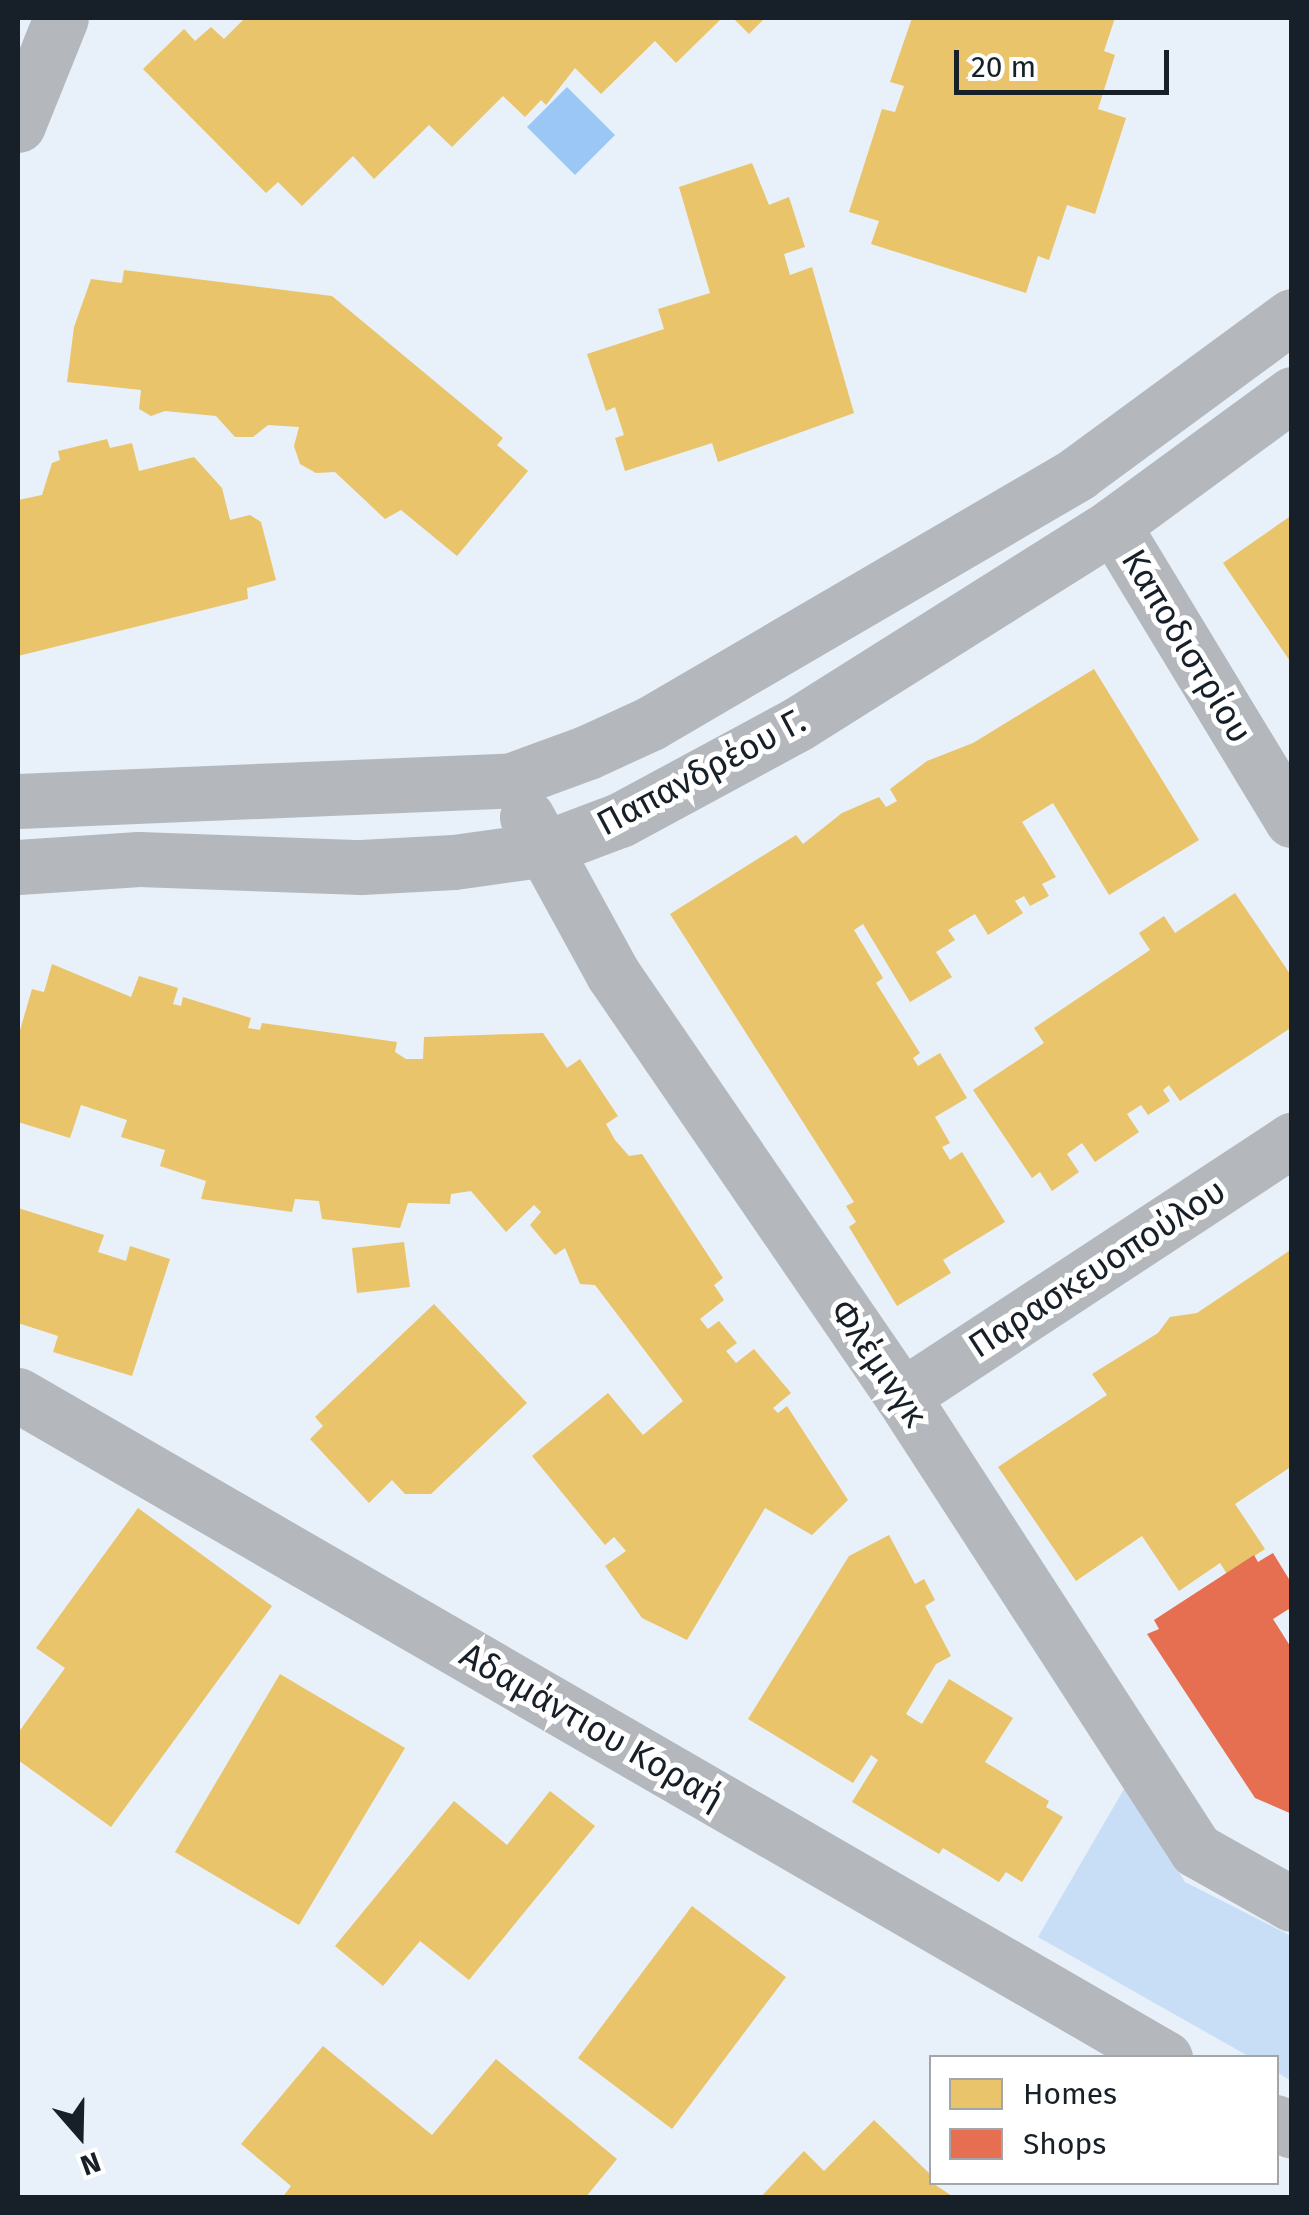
<!DOCTYPE html>
<meta charset="utf-8">
<style>
body{margin:0}
#map{position:relative;width:1309px;height:2215px;overflow:hidden;background:#e8f0f9;font-family:"Fira Sans",sans-serif}
div>[style]{position:absolute}
.green>*{inset:0;background:#c8ddf6}
.water>*{inset:0;background:#9ac7f6}
.homes>*{inset:0;background:#e9c46a}
.shops>*{inset:0;background:#e76f51}
.minor>*{height:55px;margin:-27.5px;padding:0 27.5px;transform-origin:27.5px;border-radius:27.5px;background:#b4b8bd}
span{translate:-50% -50%;white-space:nowrap;text-align:center;line-height:1.15;-webkit-text-stroke:10px #fff;paint-order:stroke}
.street-label{font-size:35px;color:#172028}
.frame{position:absolute;inset:0;border:20px solid #172028;pointer-events:none}
.legend{position:absolute;left:929px;top:2055px;width:350px;height:130px;box-sizing:border-box;background:#fff;border:2px solid #a2a6a9;margin:0;padding:12px 18px;list-style:none;font-size:30px;color:#172028}
.legend li{display:flex;align-items:center;gap:20px;height:50px}
.legend b{width:50px;border:2px solid #a2a6a9}
.north{position:absolute;left:30px;top:2085px;width:100px;height:100px;-webkit-text-stroke:8px #fff;paint-order:stroke;rotate:160deg;font-size:28px;font-weight:700;line-height:40px;text-align:center;color:#172028}
.north::after{content:'';display:block;margin:auto;width:35px;height:45px;background:#172028;clip-path:polygon(50% 0,100% 100%,50% 72%,0 100%)}
.scale{position:absolute;left:954px;top:50px;width:215px;height:45px;box-sizing:border-box;border:5px solid #172028;border-top:0;padding-left:12px;font-size:30px;line-height:35px;white-space:nowrap;color:#172028;-webkit-text-stroke:8px #fff;paint-order:stroke}
</style>
<div id="map">
<div class="green">
<i style="clip-path:polygon(1127px 1784px,1185px 1882px,1291px 1936px,1291px 2081px,1277px 2072px,1276px 2058px,1250px 2057px,1038px 1937px)"></i>
</div>
<div class="water">
<i style="clip-path:polygon(567px 87px,615px 135px,575px 175px,527px 127px)"></i>
</div>
<div class="homes">
<i style="clip-path:polygon(245px 18px,722px 18px,676px 63px,655px 41px,601px 94px,575px 68px,546px 105px,541px 100px,525px 117px,503px 96px,452px 147px,429px 125px,374px 179px,353px 156px,302px 206px,278px 182px,266px 193px,143px 69px,184px 29px,195px 41px,211px 27px,224px 39px)"></i>
<i style="clip-path:polygon(733px 18px,765px 18px,749px 34px)"></i>
<i style="clip-path:polygon(912px 18px,1115px 18px,1104px 51px,1115px 55px,1098px 109px,1126px 118px,1095px 214px,1067px 205px,1049px 260px,1038px 256px,1026px 293px,871px 244px,879px 221px,849px 212px,882px 109px,895px 112px,904px 86px,890px 82px)"></i>
<i style="clip-path:polygon(752px 163px,769px 205px,789px 197px,805px 247px,784px 254px,790px 275px,812px 267px,854px 413px,718px 462px,712px 443px,625px 471px,615px 438px,624px 435px,615px 407px,606px 411px,587px 354px,664px 329px,658px 309px,710px 293px,679px 187px)"></i>
<i style="clip-path:polygon(124px 270px,332px 296px,503px 438px,497px 445px,528px 471px,457px 556px,401px 510px,385px 519px,335px 472px,316px 473px,300px 464px,294px 446px,299px 427px,268px 425px,253px 437px,235px 437px,216px 416px,165px 411px,151px 416px,139px 409px,141px 390px,67px 382px,74px 327px,91px 279px,122px 283px)"></i>
<i style="clip-path:polygon(107px 439px,110px 448px,132px 443px,139px 471px,194px 457px,222px 488px,230px 520px,250px 515px,261px 522px,276px 580px,247px 588px,248px 599px,18px 656px,18px 500px,42px 495px,52px 463px,60px 460px,58px 451px)"></i>
<i style="clip-path:polygon(1292px 515px,1292px 664px,1223px 563px)"></i>
<i style="clip-path:polygon(1094px 669px,1199px 840px,1109px 895px,1053px 803px,1022px 822px,1056px 877px,1042px 884px,1049px 896px,1030px 906px,1024px 896px,1015px 901px,1023px 913px,988px 935px,975px 914px,948px 930px,955px 940px,936px 952px,952px 977px,910px 1002px,863px 924px,854px 930px,883px 978px,876px 983px,920px 1053px,913px 1058px,918px 1066px,940px 1053px,967px 1098px,935px 1117px,950px 1143px,942px 1147px,950px 1160px,962px 1152px,1005px 1222px,943px 1260px,951px 1273px,897px 1306px,849px 1227px,856px 1222px,846px 1206px,854px 1202px,670px 914px,796px 835px,803px 844px,842px 813px,879px 797px,886px 807px,897px 801px,890px 789px,927px 761px,973px 743px)"></i>
<i style="clip-path:polygon(1235px 893px,1292px 977px,1292px 1027px,1180px 1101px,1169px 1085px,1163px 1090px,1170px 1101px,1148px 1115px,1141px 1105px,1127px 1114px,1139px 1132px,1095px 1162px,1082px 1143px,1067px 1154px,1079px 1172px,1052px 1191px,1040px 1172px,1032px 1178px,973px 1090px,1044px 1043px,1034px 1028px,1150px 950px,1139px 933px,1164px 916px,1175px 933px)"></i>
<i style="clip-path:polygon(52px 964px,131px 997px,139px 976px,178px 988px,173px 1004px,181px 1006px,183px 997px,251px 1018px,248px 1028px,260px 1030px,262px 1023px,397px 1042px,395px 1052px,406px 1059px,423px 1059px,424px 1037px,543px 1033px,567px 1068px,580px 1059px,618px 1116px,606px 1124px,615px 1140px,629px 1156px,642px 1154px,723px 1278px,714px 1285px,724px 1300px,700px 1319px,708px 1329px,719px 1321px,737px 1343px,726px 1351px,736px 1363px,754px 1349px,791px 1393px,773px 1408px,778px 1413px,787px 1406px,848px 1500px,812px 1535px,765px 1508px,687px 1640px,642px 1618px,605px 1566px,626px 1551px,614px 1537px,605px 1545px,532px 1456px,608px 1393px,643px 1435px,683px 1401px,595px 1285px,580px 1284px,565px 1248px,555px 1255px,530px 1225px,541px 1212px,534px 1205px,506px 1232px,471px 1191px,451px 1194px,450px 1204px,408px 1203px,400px 1228px,322px 1219px,319px 1201px,295px 1199px,292px 1212px,201px 1199px,206px 1181px,160px 1166px,165px 1150px,121px 1137px,127px 1120px,81px 1105px,70px 1138px,18px 1122px,18px 1037px,32px 989px,44px 992px)"></i>
<i style="clip-path:polygon(18px 1208px,104px 1235px,98px 1252px,126px 1261px,130px 1246px,170px 1259px,132px 1376px,53px 1352px,58px 1336px,18px 1323px)"></i>
<i style="clip-path:polygon(404px 1242px,410px 1287px,357px 1293px,352px 1248px)"></i>
<i style="clip-path:polygon(1292px 1249px,1292px 1466px,1235px 1504px,1265px 1549px,1227px 1574px,1220px 1563px,1179px 1591px,1142px 1536px,1076px 1581px,998px 1467px,1107px 1395px,1092px 1374px,1158px 1333px,1170px 1317px,1197px 1313px)"></i>
<i style="clip-path:polygon(434px 1304px,527px 1403px,431px 1494px,405px 1494px,392px 1480px,369px 1503px,310px 1439px,323px 1426px,315px 1417px)"></i>
<i style="clip-path:polygon(138px 1508px,272px 1606px,111px 1827px,18px 1760px,18px 1733px,65px 1668px,36px 1648px)"></i>
<i style="clip-path:polygon(889px 1535px,915px 1584px,924px 1579px,935px 1600px,925px 1606px,951px 1656px,936px 1664px,906px 1714px,922px 1724px,949px 1679px,1013px 1718px,985px 1762px,1049px 1801px,1046px 1807px,1063px 1817px,1022px 1882px,1006px 1872px,999px 1882px,943px 1848px,939px 1854px,852px 1802px,878px 1760px,871px 1755px,853px 1783px,748px 1719px,849px 1556px)"></i>
<i style="clip-path:polygon(280px 1674px,405px 1748px,299px 1925px,175px 1852px)"></i>
<i style="clip-path:polygon(550px 1791px,595px 1826px,469px 1980px,420px 1941px,383px 1986px,335px 1946px,454px 1801px,507px 1845px)"></i>
<i style="clip-path:polygon(692px 1906px,786px 1977px,672px 2129px,578px 2058px)"></i>
<i style="clip-path:polygon(323px 2046px,432px 2135px,496px 2059px,617px 2159px,585px 2198px,282px 2198px,291px 2186px,241px 2144px)"></i>
<i style="clip-path:polygon(874px 2120px,931px 2175px,931px 2182px,955px 2198px,760px 2198px,804px 2151px,824px 2171px)"></i>
</div>
<div class="shops">
<i style="clip-path:polygon(1273px 1553px,1292px 1584px,1292px 1607px,1273px 1619px,1292px 1649px,1292px 1814px,1255px 1798px,1147px 1634px,1159px 1629px,1154px 1620px,1254px 1555px,1258px 1562px)"></i>
</div>
<div class="minor">
<i style="left:18px;top:125px;width:115px;rotate:-68.1deg"></i>
<i style="left:1113px;top:525px;width:345px;rotate:58.8deg"></i>
<i style="left:18px;top:801px;width:494px;rotate:-2.4deg"></i>
<i style="left:512px;top:780px;width:81px;rotate:-20.2deg"></i>
<i style="left:588px;top:752px;width:69px;rotate:-24.7deg"></i>
<i style="left:651px;top:723px;width:495px;rotate:-30.3deg"></i>
<i style="left:1078px;top:473px;width:265px;rotate:-36.3deg"></i>
<i style="left:527px;top:817px;width:179px;rotate:61.3deg"></i>
<i style="left:613px;top:974px;width:511px;rotate:55.6deg"></i>
<i style="left:902px;top:1396px;width:541px;rotate:57.07deg"></i>
<i style="left:1196px;top:1850px;width:110px;rotate:29.4deg"></i>
<i style="left:18px;top:867px;width:121px;rotate:-3.8deg"></i>
<i style="left:139px;top:859px;width:222px;rotate:2.1deg"></i>
<i style="left:361px;top:867px;width:93px;rotate:-3.1deg"></i>
<i style="left:454px;top:862px;width:87px;rotate:-7.9deg"></i>
<i style="left:540px;top:850px;width:85px;rotate:-20.6deg"></i>
<i style="left:620px;top:820px;width:200px;rotate:-28.4deg"></i>
<i style="left:796px;top:725px;width:375px;rotate:-32.2deg"></i>
<i style="left:1113px;top:525px;width:222px;rotate:-36.2deg"></i>
<i style="left:18px;top:1395px;width:1325px;rotate:30.03deg"></i>
<i style="left:902px;top:1396px;width:467px;rotate:-33.3deg"></i>
<i style="left:1276px;top:2122px;width:18px;rotate:29deg"></i>
</div>
<div class="street-label">
<span style="left:1187px;top:646px;rotate:59deg">Καποδιστρίου</span>
<span style="left:701px;top:772px;rotate:-28deg">Παπανδρέου Γ.</span>
<span style="left:1097px;top:1268px;rotate:-33deg">Παρασκευοπούλου</span>
<span style="left:879px;top:1363px;rotate:56deg">Φλέμινγκ</span>
<span style="left:592px;top:1726px;rotate:30deg">Αδαμάντιου Κοραή</span>
</div>
<div class="frame"></div>
<ul class="legend">
<li><b style="height:28px;background:#e9c46a"></b>Homes</li>
<li><b style="height:28px;background:#e76f51"></b>Shops</li>
</ul>
<div class="north">N</div>
<div class="scale">20 m</div>
</div>
